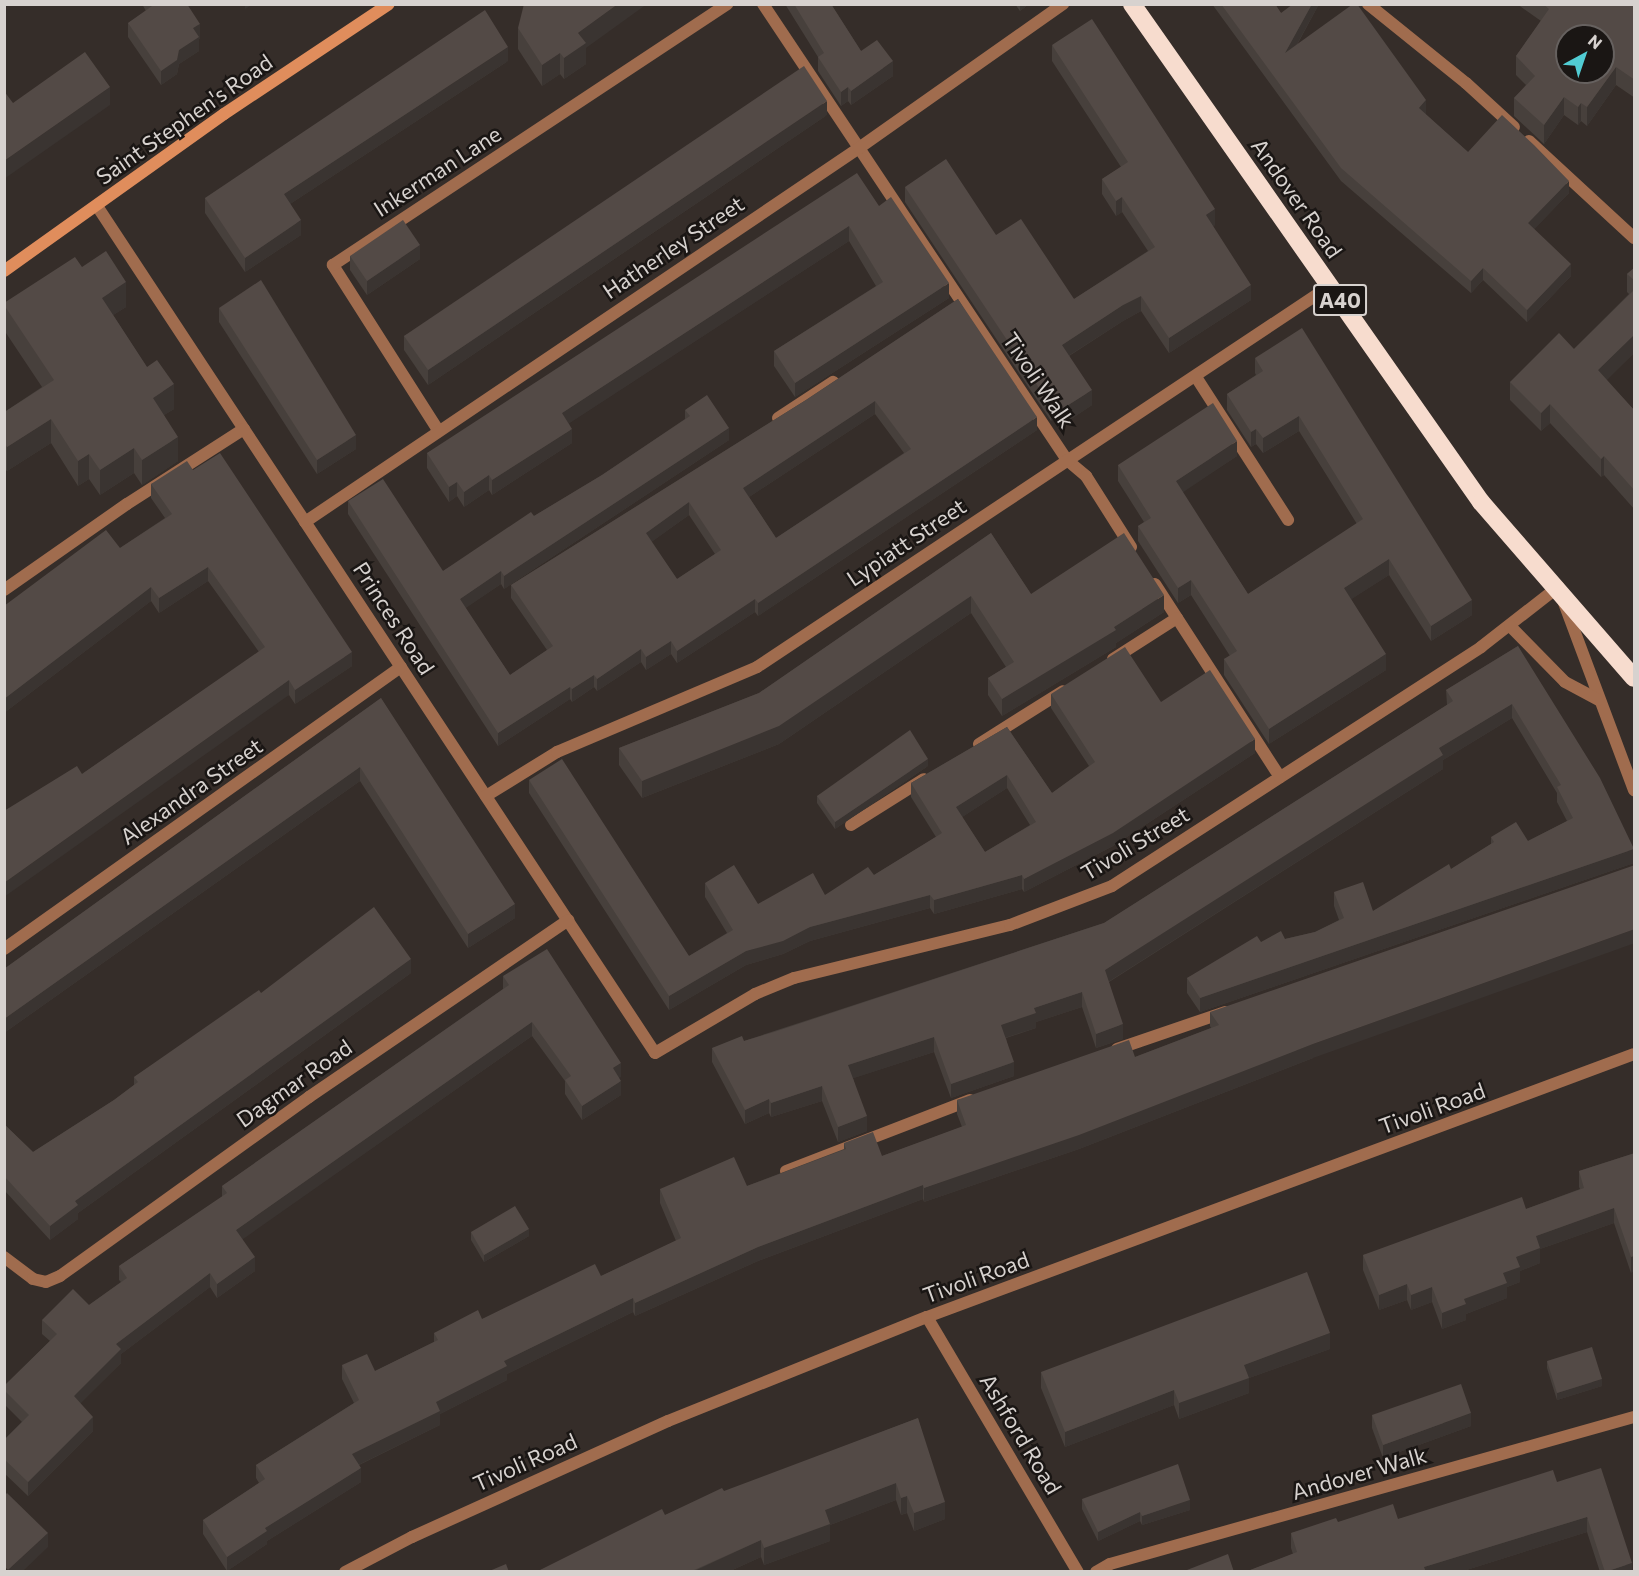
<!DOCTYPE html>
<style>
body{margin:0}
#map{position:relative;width:1639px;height:1576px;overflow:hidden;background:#352d29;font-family:Commissioner,sans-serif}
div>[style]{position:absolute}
.street>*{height:12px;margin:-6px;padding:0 6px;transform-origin:6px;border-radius:6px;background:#a06c4e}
.secondary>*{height:12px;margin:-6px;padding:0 6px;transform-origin:6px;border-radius:6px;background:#e08d5c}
.highway>*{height:18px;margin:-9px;padding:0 9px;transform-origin:9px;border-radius:9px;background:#f7dcce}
.wall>*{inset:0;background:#47403c}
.shaded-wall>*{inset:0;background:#3a3431}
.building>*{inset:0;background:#534a46}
span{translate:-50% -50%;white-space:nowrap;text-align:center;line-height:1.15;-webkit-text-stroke:5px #1a1614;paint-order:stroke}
.shield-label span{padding:2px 4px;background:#1a1614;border:2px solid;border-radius:4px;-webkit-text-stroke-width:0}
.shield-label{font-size:21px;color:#d7d2cf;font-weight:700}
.street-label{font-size:22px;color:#d7d2cf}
.frame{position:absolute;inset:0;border:6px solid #d7d2cf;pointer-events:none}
.north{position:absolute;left:1555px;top:24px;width:60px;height:60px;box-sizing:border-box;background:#1a1614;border:2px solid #66615f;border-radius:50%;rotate:40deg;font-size:16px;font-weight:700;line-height:24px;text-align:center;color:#d7d2cf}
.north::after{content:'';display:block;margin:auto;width:21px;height:27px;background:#51ccd3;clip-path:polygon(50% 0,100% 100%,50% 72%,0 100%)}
</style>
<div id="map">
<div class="street">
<i style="left:763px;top:4px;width:548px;rotate:56.31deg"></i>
<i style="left:1067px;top:460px;width:25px;rotate:40deg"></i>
<i style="left:1086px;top:476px;width:84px;rotate:57.6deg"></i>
<i style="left:1368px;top:4px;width:126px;rotate:38.9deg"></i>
<i style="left:1466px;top:83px;width:65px;rotate:42.5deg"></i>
<i style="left:1529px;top:141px;width:143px;rotate:42.7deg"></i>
<i style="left:97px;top:206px;width:1014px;rotate:56.62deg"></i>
<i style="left:655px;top:1053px;width:116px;rotate:-30.5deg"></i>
<i style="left:755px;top:994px;width:42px;rotate:-22.3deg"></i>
<i style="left:794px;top:978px;width:222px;rotate:-13.8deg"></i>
<i style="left:1010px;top:925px;width:109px;rotate:-20.9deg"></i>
<i style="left:1112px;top:886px;width:440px;rotate:-32.9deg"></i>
<i style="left:1481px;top:647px;width:98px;rotate:-37.9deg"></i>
<i style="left:1558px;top:587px;width:217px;rotate:69.5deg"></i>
<i style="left:1196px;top:377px;width:170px;rotate:57.2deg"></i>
<i style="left:778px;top:418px;width:66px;rotate:-33.2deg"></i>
<i style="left:438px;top:430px;width:196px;rotate:-122.5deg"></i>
<i style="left:333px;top:265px;width:473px;rotate:-33.5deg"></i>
<i style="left:305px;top:522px;width:668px;rotate:-34.02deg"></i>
<i style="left:859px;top:148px;width:250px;rotate:-35.2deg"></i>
<i style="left:1155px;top:584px;width:230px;rotate:57.1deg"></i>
<i style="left:4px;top:590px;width:150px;rotate:-35deg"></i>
<i style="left:127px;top:504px;width:139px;rotate:-32.7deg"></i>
<i style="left:1510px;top:626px;width:78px;rotate:45.5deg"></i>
<i style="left:1565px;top:682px;width:38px;rotate:28deg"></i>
<i style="left:1113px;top:659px;width:76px;rotate:-32.6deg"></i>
<i style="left:979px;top:744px;width:99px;rotate:-32.2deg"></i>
<i style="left:486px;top:796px;width:84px;rotate:-31.8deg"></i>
<i style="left:557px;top:752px;width:217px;rotate:-23deg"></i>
<i style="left:757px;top:667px;width:688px;rotate:-33.62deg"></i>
<i style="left:851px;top:825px;width:86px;rotate:-32.2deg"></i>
<i style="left:4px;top:949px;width:487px;rotate:-35.4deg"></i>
<i style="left:1117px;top:1049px;width:114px;rotate:-18.9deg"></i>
<i style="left:786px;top:1171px;width:197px;rotate:-21.1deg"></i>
<i style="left:4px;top:1257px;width:36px;rotate:37deg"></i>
<i style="left:33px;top:1279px;width:13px;rotate:13deg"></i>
<i style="left:46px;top:1282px;width:15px;rotate:-23deg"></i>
<i style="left:60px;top:1276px;width:307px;rotate:-35.7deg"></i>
<i style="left:309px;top:1097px;width:314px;rotate:-34.3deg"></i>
<i style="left:927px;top:1317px;width:296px;rotate:59.4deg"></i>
<i style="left:345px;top:1572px;width:76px;rotate:-27.6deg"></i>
<i style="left:412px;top:1537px;width:281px;rotate:-24.4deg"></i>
<i style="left:668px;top:1421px;width:279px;rotate:-21.9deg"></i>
<i style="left:927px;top:1317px;width:754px;rotate:-20.4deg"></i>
<i style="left:1096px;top:1572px;width:16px;rotate:-30deg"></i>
<i style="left:1110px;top:1564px;width:544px;rotate:-15.67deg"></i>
</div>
<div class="secondary">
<i style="left:4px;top:271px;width:270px;rotate:-35.5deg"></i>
<i style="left:224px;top:114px;width:198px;rotate:-33.7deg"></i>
</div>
<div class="highway">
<i style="left:1132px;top:4px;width:608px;rotate:54.98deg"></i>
<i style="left:1481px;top:502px;width:233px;rotate:49deg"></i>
</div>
<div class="wall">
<i style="clip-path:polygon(142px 4px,187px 4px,200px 38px,199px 39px,199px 51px,179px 64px,177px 74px,161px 85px,128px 37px,128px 23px,146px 11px)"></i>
<i style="clip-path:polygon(785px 4px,831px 4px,861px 51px,893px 76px,851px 105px,848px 101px,841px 106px,818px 71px,818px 57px)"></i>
<i style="clip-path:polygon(1015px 4px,1029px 4px,1020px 11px)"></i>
<i style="clip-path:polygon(1212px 4px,1275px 4px,1281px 13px,1319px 4px,1297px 45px,1426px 113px,1425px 114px,1468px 152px,1569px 193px,1534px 229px,1571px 276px,1527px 322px,1483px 280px,1471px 293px,1341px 181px)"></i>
<i style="clip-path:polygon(1517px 4px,1635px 4px,1635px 98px,1616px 85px,1587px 126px,1581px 121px,1578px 125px,1564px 115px,1544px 144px,1514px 116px,1514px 98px,1526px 85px,1516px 75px,1516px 56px,1541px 21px)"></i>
<i style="clip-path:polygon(518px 28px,586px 48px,586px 64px,564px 79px,560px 74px,542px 86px,518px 49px)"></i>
<i style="clip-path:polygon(1052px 45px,1215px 225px,1213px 226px,1251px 300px,1169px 353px,1141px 311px,1123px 321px,1069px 356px,1092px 405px,1062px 425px,1057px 417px,1051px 421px,905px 202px,905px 187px,996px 235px,1074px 299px,1148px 251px,1122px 212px,1116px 216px,1102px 194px,1102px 179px,1121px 167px,1052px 61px)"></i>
<i style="clip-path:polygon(508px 61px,290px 204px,301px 235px,245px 272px,205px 213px,205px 198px)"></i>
<i style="clip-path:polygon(827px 115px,428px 385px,404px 350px,404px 336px)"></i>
<i style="clip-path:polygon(879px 206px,949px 298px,795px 397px,774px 366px,774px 351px,876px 286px,849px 241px,569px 423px,572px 443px,492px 495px,489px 490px,464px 507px,457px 496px,449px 502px,427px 468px,427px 453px)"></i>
<i style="clip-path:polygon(350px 256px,420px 259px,367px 295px,350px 270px)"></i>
<i style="clip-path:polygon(82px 267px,126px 307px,113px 315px,174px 409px,164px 415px,178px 461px,142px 485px,134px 473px,100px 495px,89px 479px,78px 486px,51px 443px,7px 471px,4px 468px,4px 408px,6px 411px,42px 387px,4px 330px,4px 303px)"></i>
<i style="clip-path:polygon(1635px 267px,1635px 352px,1606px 380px,1635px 411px,1635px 510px,1604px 475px,1601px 477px,1550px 423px,1541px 431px,1510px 400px,1510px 382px,1574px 349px,1629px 294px,1627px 292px,1627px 274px)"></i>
<i style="clip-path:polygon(evenodd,958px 299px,1037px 430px,758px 616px,755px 612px,677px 663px,671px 654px,646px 670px,641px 662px,597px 691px,594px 687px,572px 702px,570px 699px,498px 746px,348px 514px,348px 501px,443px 571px,534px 516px,602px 475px,685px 419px,685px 410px,729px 440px,504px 589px,501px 584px,465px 608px,510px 675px,547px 650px,511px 598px,511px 585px,806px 400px,958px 299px,875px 414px,904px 453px,776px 538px,749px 497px,875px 414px,958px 299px,689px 515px,715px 554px,677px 579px,651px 542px,689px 515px)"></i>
<i style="clip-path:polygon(219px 308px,356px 449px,317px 474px,219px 322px)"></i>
<i style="clip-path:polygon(1255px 358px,1472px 615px,1431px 641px,1389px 575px,1351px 599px,1386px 670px,1269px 744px,1224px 675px,1224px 659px,1230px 656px,1191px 595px,1178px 603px,1138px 541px,1138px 526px,1144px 522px,1118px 481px,1118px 465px,1237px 456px,1182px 492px,1248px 594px,1357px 524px,1299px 431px,1263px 453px,1256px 444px,1251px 447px,1227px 410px,1227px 394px,1256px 375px,1255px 373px)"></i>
<i style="clip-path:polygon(193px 470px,352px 666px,295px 704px,289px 695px,82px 774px,259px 652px,208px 581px,159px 613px,151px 601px,4px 713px,4px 606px,120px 548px,165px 518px,151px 498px,151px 484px)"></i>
<i style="clip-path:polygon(991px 533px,1031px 594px,1164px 612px,1116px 643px,1116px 647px,1002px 716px,988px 695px,988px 678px,1006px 667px,971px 613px,779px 744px,642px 798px,619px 765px,619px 748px,759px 693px)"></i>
<i style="clip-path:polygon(1518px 646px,1634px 863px,1200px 1012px,1187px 993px,1187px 978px,1261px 942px,1285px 939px,1315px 932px,1339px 920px,1334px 906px,1334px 892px,1373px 911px,1451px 869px,1491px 844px,1491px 837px,1528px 841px,1567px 821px,1557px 802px,1557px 793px,1512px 718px,1443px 760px,1443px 769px,1109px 982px,1123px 1039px,1096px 1048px,1082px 1007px,1036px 1022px,1036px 1028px,1006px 1038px,1014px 1076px,951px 1098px,934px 1052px,853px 1078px,867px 1131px,838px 1142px,822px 1101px,771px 1117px,769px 1113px,745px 1124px,712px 1062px,712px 1048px,744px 1041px,1104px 923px,1447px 705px,1446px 690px)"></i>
<i style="clip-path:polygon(evenodd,1051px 694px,1161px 702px,1255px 753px,1113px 846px,1024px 892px,1022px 889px,934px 914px,930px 908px,810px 941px,783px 954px,746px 965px,669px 1010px,529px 793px,529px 780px,689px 956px,727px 933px,705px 897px,705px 883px,758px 904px,825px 895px,874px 875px,936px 837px,911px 797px,911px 783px,1007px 727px,1052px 793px,1089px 766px,1051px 708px,1051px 694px,1007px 788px,1030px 825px,985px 852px,962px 817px,1007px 788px)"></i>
<i style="clip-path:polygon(381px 698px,515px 918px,468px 948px,360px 781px,4px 1033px,4px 969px)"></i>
<i style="clip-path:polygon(928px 766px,835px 829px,817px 803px,817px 796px)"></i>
<i style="clip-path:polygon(411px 973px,78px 1213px,78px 1219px,50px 1240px,4px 1190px,4px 1124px,33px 1152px,114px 1100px,134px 1085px,134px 1077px,261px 993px)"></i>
<i style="clip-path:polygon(503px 976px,621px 1077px,619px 1077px,621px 1095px,582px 1120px,565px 1094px,565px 1081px,532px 1036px,242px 1239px,255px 1271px,217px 1298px,210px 1287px,121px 1354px,121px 1363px,80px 1403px,93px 1431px,28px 1496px,4px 1473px,4px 1440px,22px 1422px,4px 1404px,4px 1386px,50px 1341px,42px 1334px,42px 1320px,89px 1305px,121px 1282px,119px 1280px,119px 1266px,222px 1197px,222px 1186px,503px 989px)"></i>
<i style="clip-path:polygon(1210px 1012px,1313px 1058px,1079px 1149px,924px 1202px,923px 1199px,758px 1261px,635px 1316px,633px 1312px,507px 1374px,507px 1380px,440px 1414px,440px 1425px,359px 1465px,361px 1482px,267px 1541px,267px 1544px,227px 1571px,203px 1534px,203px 1520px,259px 1483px,256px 1478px,256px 1465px,354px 1403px,342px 1379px,342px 1365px,375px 1371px,434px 1342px,434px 1333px,482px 1319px,601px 1276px,676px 1241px,660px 1203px,660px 1189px,747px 1186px,844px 1149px,844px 1143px,882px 1156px,962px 1127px,957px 1114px,957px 1100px,1135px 1057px,1211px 1028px,1210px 1026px)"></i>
<i style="clip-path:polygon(1635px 1153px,1631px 1273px,1614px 1223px,1540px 1249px,1540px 1263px,1520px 1271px,1520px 1282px,1507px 1287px,1507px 1298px,1466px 1314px,1466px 1320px,1442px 1329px,1432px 1302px,1411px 1310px,1407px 1300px,1379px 1310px,1363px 1270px,1363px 1255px,1526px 1209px,1580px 1189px,1579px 1187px,1579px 1171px)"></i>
<i style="clip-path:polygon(471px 1232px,529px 1236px,484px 1262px,471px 1240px)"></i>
<i style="clip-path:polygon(1330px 1349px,1249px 1378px,1249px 1393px,1179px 1419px,1174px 1405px,1065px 1447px,1041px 1388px,1041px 1372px)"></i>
<i style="clip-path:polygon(1547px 1361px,1602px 1386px,1557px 1400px,1547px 1368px)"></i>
<i style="clip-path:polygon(1372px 1415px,1471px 1426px,1383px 1458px,1372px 1428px)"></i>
<i style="clip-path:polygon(918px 1418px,945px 1519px,914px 1531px,907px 1513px,901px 1515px,896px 1500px,830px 1525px,830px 1541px,764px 1565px,761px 1557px,728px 1572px,536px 1572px,665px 1515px)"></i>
<i style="clip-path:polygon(1557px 1482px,1632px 1572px,1600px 1572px,1587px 1532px,1460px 1572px,1245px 1572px,1293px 1554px,1291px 1548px,1291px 1533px,1338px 1522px,1398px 1519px)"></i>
<i style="clip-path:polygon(1082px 1499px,1190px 1510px,1142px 1525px,1140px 1521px,1098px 1541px,1082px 1509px)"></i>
</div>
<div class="shaded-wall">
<i style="clip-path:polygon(245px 4px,253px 4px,245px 9px)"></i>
<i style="clip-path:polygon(618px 4px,647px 4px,586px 48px,586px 64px,564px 79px,564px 58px,578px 33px)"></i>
<i style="clip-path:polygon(1020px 4px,1029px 4px,1020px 11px)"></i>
<i style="clip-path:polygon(1312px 4px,1319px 4px,1285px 66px,1285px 53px)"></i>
<i style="clip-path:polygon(200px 24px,200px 38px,199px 39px,199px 51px,179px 64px,177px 74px,161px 85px,161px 71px,179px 50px,193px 28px)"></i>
<i style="clip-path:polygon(508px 47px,508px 61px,284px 208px,284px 194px)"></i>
<i style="clip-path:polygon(560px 53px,560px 74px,542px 86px,542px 65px)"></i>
<i style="clip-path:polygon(893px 61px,893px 76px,851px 105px,851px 91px)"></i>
<i style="clip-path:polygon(1616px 67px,1616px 85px,1587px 126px,1587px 107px)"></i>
<i style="clip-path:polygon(110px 87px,110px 105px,4px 179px,4px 161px)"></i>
<i style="clip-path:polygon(848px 87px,848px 101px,841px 106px,841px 92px)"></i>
<i style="clip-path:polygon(1564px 97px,1564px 115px,1544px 144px,1544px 125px)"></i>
<i style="clip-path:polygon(1426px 100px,1426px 113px,1419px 121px,1419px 108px)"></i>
<i style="clip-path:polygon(827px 101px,827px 115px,428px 385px,428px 370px)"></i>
<i style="clip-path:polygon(1581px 103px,1581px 121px,1578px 125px,1578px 107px)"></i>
<i style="clip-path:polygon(1569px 181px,1569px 193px,1528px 236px,1528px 223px)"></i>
<i style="clip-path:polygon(1122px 197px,1122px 212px,1116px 216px,1116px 201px)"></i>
<i style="clip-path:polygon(1215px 209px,1215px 225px,1206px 231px,1206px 215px)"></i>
<i style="clip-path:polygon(301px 220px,301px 235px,245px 272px,245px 258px)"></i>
<i style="clip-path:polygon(849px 226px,849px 241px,562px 428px,562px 413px)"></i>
<i style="clip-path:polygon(420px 245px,420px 259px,367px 295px,367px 281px)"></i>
<i style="clip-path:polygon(1571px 264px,1571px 276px,1527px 322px,1527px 310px)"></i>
<i style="clip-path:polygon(1483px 268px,1483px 280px,1471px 293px,1471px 281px)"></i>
<i style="clip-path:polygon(126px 282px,126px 307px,102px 322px,102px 298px)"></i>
<i style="clip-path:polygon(949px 283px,949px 298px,795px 397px,795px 383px)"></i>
<i style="clip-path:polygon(1251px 285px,1251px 300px,1169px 353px,1169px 338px)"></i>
<i style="clip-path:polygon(1141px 296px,1141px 311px,1123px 321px,1062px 360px,1062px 345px,1123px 305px)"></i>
<i style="clip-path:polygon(1635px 334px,1635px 352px,1598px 389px,1598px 370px)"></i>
<i style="clip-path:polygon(174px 384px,174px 409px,153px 422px,153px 398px)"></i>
<i style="clip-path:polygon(1092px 390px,1092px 405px,1062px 425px,1062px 409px)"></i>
<i style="clip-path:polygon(875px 401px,875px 414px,743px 501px,743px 488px)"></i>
<i style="clip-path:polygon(1057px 401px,1057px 417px,1051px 421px,1051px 406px)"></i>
<i style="clip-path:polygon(1550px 404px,1550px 423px,1541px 431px,1541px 413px)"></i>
<i style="clip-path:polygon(1299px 416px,1299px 431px,1263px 453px,1263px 438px)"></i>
<i style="clip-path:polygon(1037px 417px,1037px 430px,758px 616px,758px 603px)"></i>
<i style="clip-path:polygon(51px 419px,51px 443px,7px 471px,7px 447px)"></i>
<i style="clip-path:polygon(729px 428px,729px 440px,504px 589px,504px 576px)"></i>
<i style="clip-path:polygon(572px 429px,572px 443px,492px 495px,492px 480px)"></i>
<i style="clip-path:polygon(1256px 429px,1256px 444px,1251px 447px,1251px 432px)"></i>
<i style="clip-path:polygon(356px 435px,356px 449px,317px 474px,317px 460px)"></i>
<i style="clip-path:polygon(178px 437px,178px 461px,142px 485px,142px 460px)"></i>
<i style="clip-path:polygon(1237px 441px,1237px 456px,1176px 497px,1176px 481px)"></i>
<i style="clip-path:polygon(134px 448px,134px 473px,100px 495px,100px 470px)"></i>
<i style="clip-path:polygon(89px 454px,89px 479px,78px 486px,78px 461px)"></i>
<i style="clip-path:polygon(1604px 456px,1604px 475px,1601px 477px,1601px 459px)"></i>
<i style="clip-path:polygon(489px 475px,489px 490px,464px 507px,464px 492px)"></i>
<i style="clip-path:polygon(457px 482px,457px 496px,449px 502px,449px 487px)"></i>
<i style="clip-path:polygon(689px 502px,689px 515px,646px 546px,646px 533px)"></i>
<i style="clip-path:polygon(1389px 559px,1389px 575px,1344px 604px,1344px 588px)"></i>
<i style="clip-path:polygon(208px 567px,208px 581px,159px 613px,159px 598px)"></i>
<i style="clip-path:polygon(501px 571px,501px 584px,460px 612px,460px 599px)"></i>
<i style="clip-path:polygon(1191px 580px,1191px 595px,1178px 603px,1178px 588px)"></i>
<i style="clip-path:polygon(151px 587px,151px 601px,4px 713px,4px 699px)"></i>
<i style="clip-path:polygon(1164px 595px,1164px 612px,1116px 643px,1116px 647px,1002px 716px,1002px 699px)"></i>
<i style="clip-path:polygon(971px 596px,971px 613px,779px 744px,642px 798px,642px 781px)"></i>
<i style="clip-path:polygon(755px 599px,755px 612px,677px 663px,677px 651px)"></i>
<i style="clip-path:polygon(1472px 600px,1472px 615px,1431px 641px,1431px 626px)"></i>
<i style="clip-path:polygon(671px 641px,671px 654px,646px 670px,646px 657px)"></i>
<i style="clip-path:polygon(641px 649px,641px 662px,597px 691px,597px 679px)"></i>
<i style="clip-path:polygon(352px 652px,352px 666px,295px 704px,295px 690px)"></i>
<i style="clip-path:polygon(1386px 654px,1386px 670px,1269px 744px,1269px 729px)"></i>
<i style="clip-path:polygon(594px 675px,594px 687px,572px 702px,572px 689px)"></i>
<i style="clip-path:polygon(289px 680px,289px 695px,4px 897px,4px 883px)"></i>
<i style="clip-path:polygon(570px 687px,570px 699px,498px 746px,498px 733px)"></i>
<i style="clip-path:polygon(1512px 704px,1512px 718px,1443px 760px,1443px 769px,1105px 984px,1105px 970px,1439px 748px)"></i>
<i style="clip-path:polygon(1255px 739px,1255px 753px,1113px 846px,1024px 892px,1024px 879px)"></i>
<i style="clip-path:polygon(928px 759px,928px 766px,835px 829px,835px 822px)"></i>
<i style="clip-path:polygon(360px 767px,360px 781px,4px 1033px,4px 1019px)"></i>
<i style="clip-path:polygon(1007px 775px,1007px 788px,956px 821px,956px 807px)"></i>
<i style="clip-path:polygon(1634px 849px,1634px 863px,1200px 1012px,1200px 998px)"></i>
<i style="clip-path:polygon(1022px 875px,1022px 889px,934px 914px,934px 900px)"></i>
<i style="clip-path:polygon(930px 895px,930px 908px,810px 941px,783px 954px,746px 965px,669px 1010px,669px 996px,746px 951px,810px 927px)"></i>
<i style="clip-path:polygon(515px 904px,515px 918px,468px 948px,468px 934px)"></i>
<i style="clip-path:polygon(1635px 929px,1635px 943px,1313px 1058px,1079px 1149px,924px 1202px,924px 1188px,1313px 1044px)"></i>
<i style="clip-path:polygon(411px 959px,411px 973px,78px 1213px,78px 1219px,50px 1240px,50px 1226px,75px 1201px)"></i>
<i style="clip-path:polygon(1082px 992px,1082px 1007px,1036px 1022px,1036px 1028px,1001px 1039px,1001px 1025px,1034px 1008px)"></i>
<i style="clip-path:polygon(532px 1022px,532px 1036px,236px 1244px,236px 1230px)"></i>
<i style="clip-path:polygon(1123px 1024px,1123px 1039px,1096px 1048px,1096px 1034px)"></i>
<i style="clip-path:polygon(934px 1037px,934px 1052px,848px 1080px,848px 1065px)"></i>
<i style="clip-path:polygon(1014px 1062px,1014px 1076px,951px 1098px,951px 1084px)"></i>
<i style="clip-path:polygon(621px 1063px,621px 1077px,613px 1082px,613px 1068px)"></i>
<i style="clip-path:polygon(621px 1081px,621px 1095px,582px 1120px,582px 1106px)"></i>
<i style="clip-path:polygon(822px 1086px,822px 1101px,771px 1117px,771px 1103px)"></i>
<i style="clip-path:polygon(769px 1099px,769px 1113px,745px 1124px,745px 1110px)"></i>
<i style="clip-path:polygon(867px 1116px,867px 1131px,838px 1142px,838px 1127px)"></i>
<i style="clip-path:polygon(923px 1185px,923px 1199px,758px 1261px,635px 1316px,635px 1303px,758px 1247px)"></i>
<i style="clip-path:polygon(1614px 1208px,1614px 1223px,1540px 1249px,1540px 1263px,1520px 1271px,1520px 1282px,1507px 1287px,1507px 1298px,1466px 1314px,1466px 1320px,1442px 1329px,1442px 1313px,1503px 1273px,1516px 1257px,1536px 1236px)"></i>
<i style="clip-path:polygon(529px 1229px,529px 1236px,484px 1262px,484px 1255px)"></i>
<i style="clip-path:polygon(1635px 1256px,1635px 1271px,1631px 1273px,1631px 1257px)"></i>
<i style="clip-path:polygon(255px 1257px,255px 1271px,217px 1298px,217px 1284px)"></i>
<i style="clip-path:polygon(210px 1273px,210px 1287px,121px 1354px,121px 1363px,74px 1410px,74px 1396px,116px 1344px)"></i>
<i style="clip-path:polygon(1407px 1284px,1407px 1300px,1379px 1310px,1379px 1295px)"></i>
<i style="clip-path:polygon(1432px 1287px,1432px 1302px,1411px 1310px,1411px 1295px)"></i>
<i style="clip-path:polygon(633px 1298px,633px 1312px,507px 1374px,507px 1380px,440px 1414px,440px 1425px,352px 1468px,352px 1454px,436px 1402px,504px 1361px)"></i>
<i style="clip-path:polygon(1330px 1333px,1330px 1349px,1249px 1378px,1249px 1393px,1179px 1419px,1179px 1403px,1244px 1365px)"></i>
<i style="clip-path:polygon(1602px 1379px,1602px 1386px,1557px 1400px,1557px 1393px)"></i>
<i style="clip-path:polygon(1174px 1390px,1174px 1405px,1065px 1447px,1065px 1432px)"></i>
<i style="clip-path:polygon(1471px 1413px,1471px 1426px,1383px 1458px,1383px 1445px)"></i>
<i style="clip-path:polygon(93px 1417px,93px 1431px,28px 1496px,28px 1482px)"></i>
<i style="clip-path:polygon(361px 1468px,361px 1482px,267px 1541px,267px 1544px,227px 1571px,227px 1557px,265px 1528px)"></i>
<i style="clip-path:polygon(896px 1483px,896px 1500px,830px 1525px,830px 1541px,764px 1565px,764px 1548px,825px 1510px)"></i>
<i style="clip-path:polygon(907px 1496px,907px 1513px,901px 1515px,901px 1498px)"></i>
<i style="clip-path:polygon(1190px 1500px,1190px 1510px,1142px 1525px,1142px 1516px)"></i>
<i style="clip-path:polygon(945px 1502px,945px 1519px,914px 1531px,914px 1513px)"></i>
<i style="clip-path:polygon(1140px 1512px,1140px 1521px,1098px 1541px,1098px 1532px)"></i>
<i style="clip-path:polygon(1587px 1517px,1587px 1532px,1460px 1572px,1424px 1572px,1424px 1567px)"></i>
<i style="clip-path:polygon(48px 1533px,48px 1547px,22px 1572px,8px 1572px,8px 1570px)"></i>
<i style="clip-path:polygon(761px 1540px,761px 1557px,728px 1572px,692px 1572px)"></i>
<i style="clip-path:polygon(1632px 1563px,1632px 1572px,1605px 1572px)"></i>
</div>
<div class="building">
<i style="clip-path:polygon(151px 4px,187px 4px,200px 24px,193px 28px,199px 37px,179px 50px,177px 60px,161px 71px,128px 23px,152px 6px)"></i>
<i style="clip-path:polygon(524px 4px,618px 4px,578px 33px,586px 43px,564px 58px,560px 53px,542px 65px,518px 28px)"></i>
<i style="clip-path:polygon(794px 4px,831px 4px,861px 51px,877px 40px,893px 61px,851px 91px,848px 87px,841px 92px,818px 57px,824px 53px)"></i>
<i style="clip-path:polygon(1221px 4px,1275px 4px,1281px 13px,1293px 4px,1312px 4px,1285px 53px,1353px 4px,1357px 4px,1426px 100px,1419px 108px,1468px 152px,1502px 115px,1534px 145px,1569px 181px,1528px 223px,1571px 264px,1527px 310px,1483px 268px,1471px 281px,1341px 168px)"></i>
<i style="clip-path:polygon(evenodd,1543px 4px,1635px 4px,1635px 80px,1616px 67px,1587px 107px,1581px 103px,1578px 107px,1564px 97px,1544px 125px,1514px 98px,1535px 76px,1516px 56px,1549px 9px,1543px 4px,1567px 36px,1603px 36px,1603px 72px,1567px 72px,1567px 36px)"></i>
<i style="clip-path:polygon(485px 10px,508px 47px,284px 194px,301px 220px,245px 258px,205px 198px)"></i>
<i style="clip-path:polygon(1092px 19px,1215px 209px,1206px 215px,1251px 285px,1169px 338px,1141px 296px,1123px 305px,1062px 345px,1092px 390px,1062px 409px,1057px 401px,1051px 406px,905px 187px,946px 159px,996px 235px,1021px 219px,1074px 299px,1155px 247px,1122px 197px,1116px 201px,1102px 179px,1128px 162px,1052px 45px)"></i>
<i style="clip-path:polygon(85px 52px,110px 87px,4px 161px,4px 91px,13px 103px)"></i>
<i style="clip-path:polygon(804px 66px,827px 101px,428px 370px,404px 336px)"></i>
<i style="clip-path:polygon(857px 173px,879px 206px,891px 197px,949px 283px,795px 383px,774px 351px,883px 282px,849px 226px,562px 413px,572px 429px,492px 480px,489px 475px,464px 492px,457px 482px,449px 487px,427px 453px)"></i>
<i style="clip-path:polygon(403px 220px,420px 245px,367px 281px,350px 256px)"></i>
<i style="clip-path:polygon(106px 251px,126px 282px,102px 298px,147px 367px,157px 360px,174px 384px,153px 398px,178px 437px,142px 460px,134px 448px,100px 470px,89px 454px,78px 461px,51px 419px,7px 447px,4px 443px,4px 408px,6px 411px,54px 380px,4px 305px,4px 303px,75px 257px,82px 267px)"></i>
<i style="clip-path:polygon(1635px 267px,1635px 281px,1627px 274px)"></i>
<i style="clip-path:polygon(261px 280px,356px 435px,317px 460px,219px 308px)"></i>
<i style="clip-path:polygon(1635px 289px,1635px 334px,1598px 370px,1635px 411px,1635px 491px,1604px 456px,1601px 459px,1550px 404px,1541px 413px,1510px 382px,1559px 333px,1574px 349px)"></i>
<i style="clip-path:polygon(evenodd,958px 299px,1037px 417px,758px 603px,755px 599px,677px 651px,671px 641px,646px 657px,641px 649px,597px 679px,594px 675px,572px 689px,570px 687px,498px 733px,348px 501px,383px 479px,443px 571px,531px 512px,534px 516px,602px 475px,690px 416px,685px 410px,707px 395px,729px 428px,504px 576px,501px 571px,460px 599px,510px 675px,553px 646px,511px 585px,806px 400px,958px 299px,875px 401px,911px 449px,776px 538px,743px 488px,875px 401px,958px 299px,689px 502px,721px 550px,677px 579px,646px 533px,689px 502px)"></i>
<i style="clip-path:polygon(1302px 328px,1472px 600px,1431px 626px,1389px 559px,1344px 588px,1386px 654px,1269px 729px,1224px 659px,1237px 651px,1191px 580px,1178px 588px,1138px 526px,1151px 518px,1118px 465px,1213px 403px,1237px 441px,1176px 481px,1248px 594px,1363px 519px,1299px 416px,1263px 438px,1256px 429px,1251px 432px,1227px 394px,1263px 371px,1255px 358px)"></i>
<i style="clip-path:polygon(220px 453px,352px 652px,295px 690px,289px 680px,4px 883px,4px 811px,77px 766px,82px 774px,265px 647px,208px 567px,159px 598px,151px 587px,4px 699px,4px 606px,106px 530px,120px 548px,172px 514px,151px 484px,187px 461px,193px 470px)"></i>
<i style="clip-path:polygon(991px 533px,1031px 594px,1124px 533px,1164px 595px,1114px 627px,1116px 630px,1002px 699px,988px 678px,1014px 662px,971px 596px,779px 726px,642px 781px,619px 748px,759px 693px)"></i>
<i style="clip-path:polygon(1518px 646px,1600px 778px,1634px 849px,1200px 998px,1187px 978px,1257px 936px,1261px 942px,1281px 931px,1285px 939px,1315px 932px,1344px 918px,1334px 892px,1363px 882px,1373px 911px,1449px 864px,1451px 869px,1494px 842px,1491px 837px,1516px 822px,1528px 841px,1573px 818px,1557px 787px,1561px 785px,1512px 704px,1439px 748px,1443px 755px,1105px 970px,1123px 1024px,1096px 1034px,1082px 992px,1034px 1008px,1036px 1013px,1001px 1025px,1014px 1062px,951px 1084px,934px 1037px,848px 1065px,867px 1116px,838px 1127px,822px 1086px,771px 1103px,769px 1099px,745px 1110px,712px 1048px,742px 1036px,744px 1041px,774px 1032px,1104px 923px,1453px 701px,1446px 690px)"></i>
<i style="clip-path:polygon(evenodd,1125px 647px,1161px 702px,1210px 670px,1255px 739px,1113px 833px,1024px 879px,1022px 875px,934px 900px,930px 895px,810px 927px,783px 941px,746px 951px,669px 996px,529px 780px,562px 759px,689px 956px,733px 930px,705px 883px,734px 865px,758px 904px,813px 873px,825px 895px,868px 867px,874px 875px,942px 833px,911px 783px,1007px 727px,1052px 793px,1095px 762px,1051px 694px,1125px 647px,1007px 775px,1036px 822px,985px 852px,956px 807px,1007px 775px)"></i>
<i style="clip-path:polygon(381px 698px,515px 904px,468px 934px,360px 767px,4px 1019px,4px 969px)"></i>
<i style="clip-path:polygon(910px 730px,928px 759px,835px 822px,817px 796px)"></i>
<i style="clip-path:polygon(1635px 865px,1635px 929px,1313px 1044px,1079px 1135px,924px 1188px,923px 1185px,758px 1247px,635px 1303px,633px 1298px,504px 1361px,507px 1366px,436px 1402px,440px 1411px,352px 1454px,361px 1468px,265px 1528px,267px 1531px,227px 1557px,203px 1520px,265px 1479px,256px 1465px,359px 1400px,342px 1365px,367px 1354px,375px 1371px,438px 1340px,434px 1333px,478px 1310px,482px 1319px,595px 1264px,601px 1276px,681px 1238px,660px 1189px,734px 1157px,747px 1186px,846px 1149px,844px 1143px,873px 1132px,882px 1156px,966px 1125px,957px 1100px,1129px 1040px,1135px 1057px,1219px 1025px,1210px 1012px)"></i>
<i style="clip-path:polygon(374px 907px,411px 959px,75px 1201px,78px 1205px,50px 1226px,4px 1176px,4px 1124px,33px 1152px,114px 1100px,138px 1082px,134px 1077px,259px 990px,261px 993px)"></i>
<i style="clip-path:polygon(547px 949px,621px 1063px,613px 1068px,621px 1081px,582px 1106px,565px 1080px,571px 1076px,532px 1022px,236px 1230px,255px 1257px,217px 1284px,210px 1273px,116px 1344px,121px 1349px,74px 1396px,93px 1417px,28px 1482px,4px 1459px,4px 1440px,29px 1415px,4px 1390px,4px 1386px,57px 1334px,42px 1320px,73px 1289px,89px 1305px,127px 1278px,119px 1266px,227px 1193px,222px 1186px,509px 985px,503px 976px)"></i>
<i style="clip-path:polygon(1635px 1153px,1635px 1256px,1631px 1257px,1614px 1208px,1536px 1236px,1540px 1248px,1516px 1257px,1520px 1267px,1503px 1273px,1507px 1283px,1464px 1299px,1466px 1304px,1442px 1313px,1432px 1287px,1411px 1295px,1407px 1284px,1379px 1295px,1363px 1255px,1522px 1197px,1526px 1209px,1584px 1188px,1579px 1171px)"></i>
<i style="clip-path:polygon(515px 1206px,529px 1229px,484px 1255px,471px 1232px)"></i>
<i style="clip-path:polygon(1307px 1272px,1330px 1333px,1244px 1365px,1249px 1378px,1179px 1403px,1174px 1390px,1065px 1432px,1041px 1372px)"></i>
<i style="clip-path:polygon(1592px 1347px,1602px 1379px,1557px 1393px,1547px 1361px)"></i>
<i style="clip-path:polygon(1461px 1384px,1471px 1413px,1383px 1445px,1372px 1415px)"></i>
<i style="clip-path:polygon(918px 1418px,945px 1502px,914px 1513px,907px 1496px,901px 1498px,896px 1483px,825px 1510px,830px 1524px,764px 1548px,761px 1540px,692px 1571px,692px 1572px,654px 1572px,653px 1570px,649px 1572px,536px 1572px,662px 1509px,665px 1515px,722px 1488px,724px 1491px)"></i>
<i style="clip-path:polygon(1178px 1464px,1190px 1500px,1142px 1516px,1140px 1512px,1098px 1532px,1082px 1499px)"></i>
<i style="clip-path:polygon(1601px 1468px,1632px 1563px,1605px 1572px,1587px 1517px,1424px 1567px,1426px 1572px,1245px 1572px,1297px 1552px,1291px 1533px,1336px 1518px,1338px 1522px,1393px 1504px,1398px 1519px,1553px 1470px,1557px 1482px)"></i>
<i style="clip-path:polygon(7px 1493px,48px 1533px,8px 1570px,4px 1566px,4px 1496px)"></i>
<i style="clip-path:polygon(1228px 1554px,1234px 1572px,1188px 1572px,1187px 1570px)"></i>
<i style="clip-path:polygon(506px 1564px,509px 1572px,487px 1572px)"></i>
</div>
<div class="shield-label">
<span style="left:1340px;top:300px">A40</span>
</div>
<div class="street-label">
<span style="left:184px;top:119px;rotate:-35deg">Saint Stephen's Road</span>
<span style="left:437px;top:171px;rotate:-33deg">Inkerman Lane</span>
<span style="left:1297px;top:198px;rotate:55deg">Andover Road</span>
<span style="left:673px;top:247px;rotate:-34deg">Hatherley Street</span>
<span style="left:1039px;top:380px;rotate:56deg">Tivoli Walk</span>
<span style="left:906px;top:542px;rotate:-34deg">Lypiatt Street</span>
<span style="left:394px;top:618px;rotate:57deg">Princes Road</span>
<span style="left:191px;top:791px;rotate:-35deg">Alexandra Street</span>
<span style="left:1135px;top:843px;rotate:-31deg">Tivoli Street</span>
<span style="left:294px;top:1083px;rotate:-35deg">Dagmar Road</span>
<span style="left:1432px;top:1108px;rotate:-20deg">Tivoli Road</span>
<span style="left:976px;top:1277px;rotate:-20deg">Tivoli Road</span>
<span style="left:1021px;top:1434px;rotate:59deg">Ashford Road</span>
<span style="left:525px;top:1462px;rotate:-24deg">Tivoli Road</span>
<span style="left:1359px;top:1473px;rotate:-16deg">Andover Walk</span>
</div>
<div class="frame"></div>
<div class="north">N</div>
</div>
